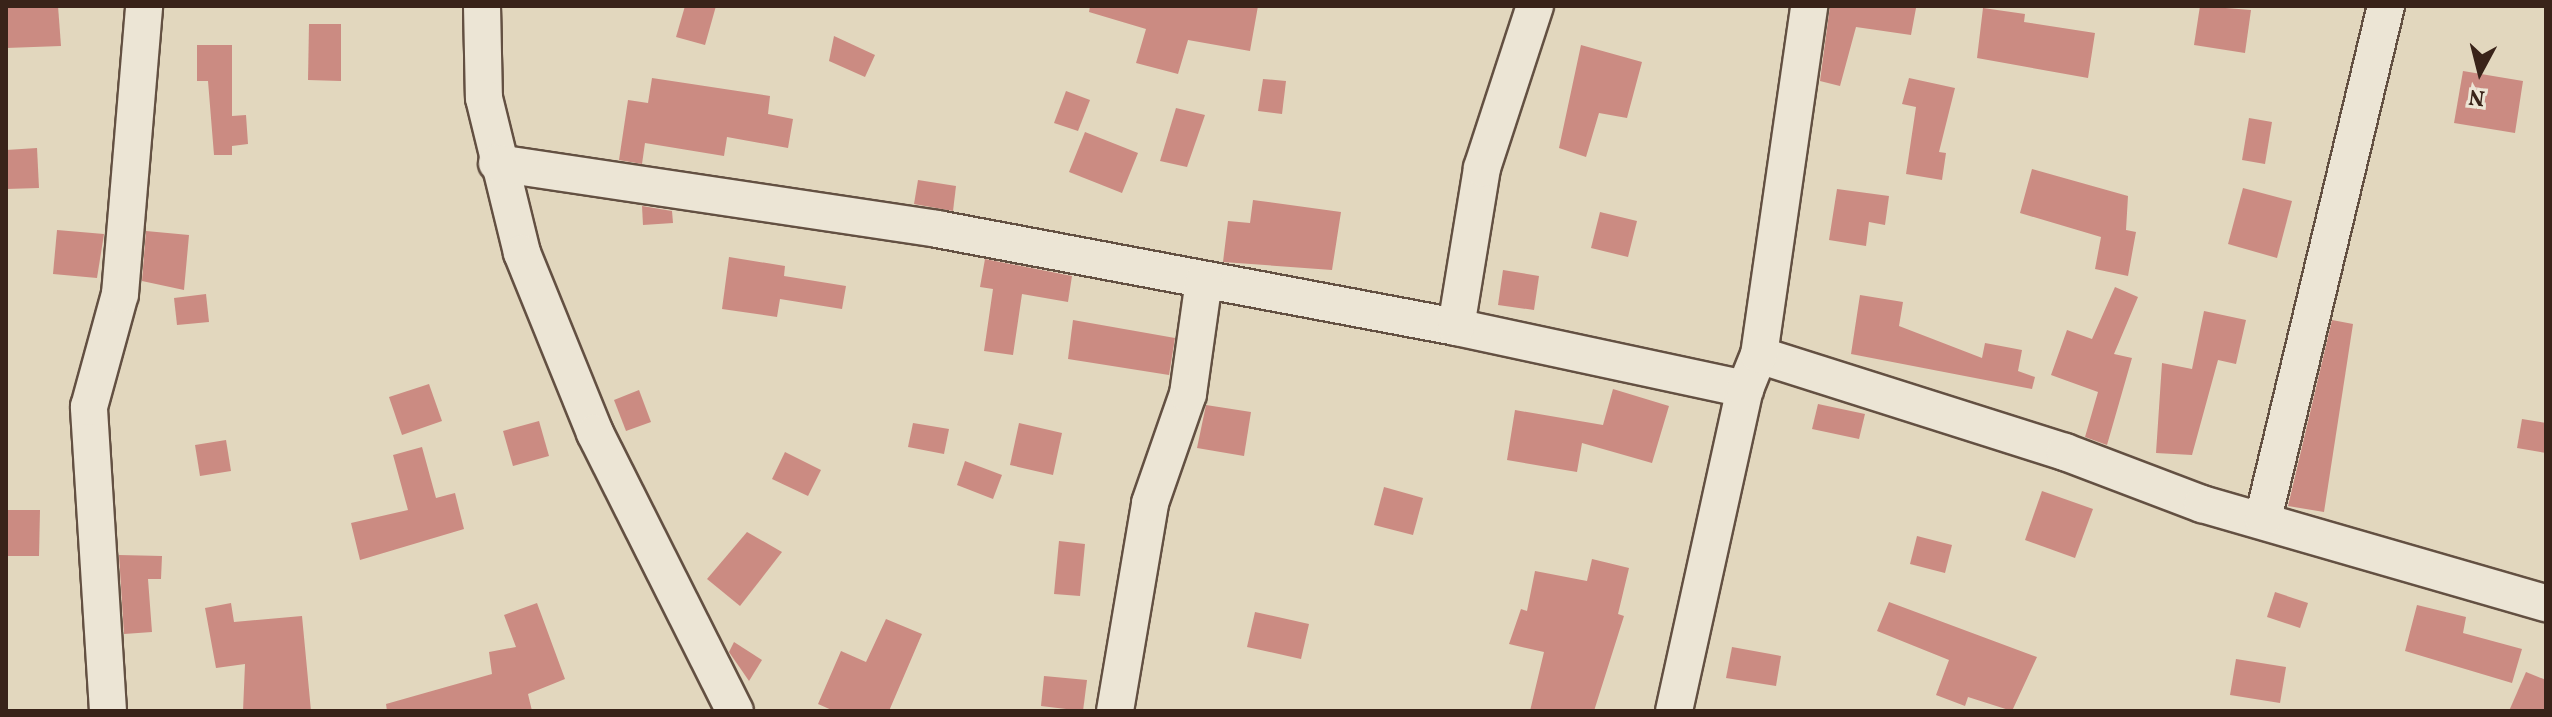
<!DOCTYPE html>
<style>
body{margin:0}
#map{position:relative;width:2552px;height:717px;overflow:hidden;background:#e2d7be;font-family:Vollkorn,serif}
div>[style]{position:absolute}
.building>*{inset:0;background:#cb8b82}
.roads{filter:drop-shadow(2px 0 #635042) drop-shadow(-2px 0 #635042) drop-shadow(0 2px #635042) drop-shadow(0 -2px #635042)}
.minor>*{height:36px;margin:-18px;padding:0 18px;transform-origin:18px;border-radius:18px;background:#ece5d5}
span{translate:-50% -50%;white-space:nowrap;text-align:center;line-height:1.15;-webkit-text-stroke:6px #ece5d5;paint-order:stroke}
.frame{position:absolute;inset:0;border:8px solid #392319;pointer-events:none}
.north{position:absolute;left:2440px;top:32px;width:80px;height:80px;-webkit-text-stroke:6px #ece5d5;paint-order:stroke;rotate:187deg;font-size:22px;font-weight:700;line-height:32px;text-align:center;color:#392319}
.north::after{content:'';display:block;margin:auto;width:28px;height:36px;background:#392319;clip-path:polygon(50% 0,100% 100%,50% 72%,0 100%)}
</style>
<div id="map">
<div class="building">
<i style="clip-path:polygon(6px 6px,58px 6px,61px 46px,6px 48px)"></i>
<i style="clip-path:polygon(685px 6px,716px 6px,705px 45px,676px 37px)"></i>
<i style="clip-path:polygon(1090px 6px,1258px 6px,1250px 51px,1188px 40px,1178px 74px,1136px 63px,1146px 29px,1089px 12px)"></i>
<i style="clip-path:polygon(1830px 6px,1916px 8px,1911px 35px,1856px 27px,1840px 86px,1820px 81px)"></i>
<i style="clip-path:polygon(2200px 6px,2251px 10px,2245px 53px,2194px 45px)"></i>
<i style="clip-path:polygon(1983px 8px,2025px 14px,2024px 22px,2095px 33px,2088px 78px,1977px 58px)"></i>
<i style="clip-path:polygon(309px 24px,341px 24px,341px 81px,308px 80px)"></i>
<i style="clip-path:polygon(834px 36px,875px 55px,865px 77px,829px 61px)"></i>
<i style="clip-path:polygon(197px 45px,232px 45px,232px 116px,246px 115px,248px 144px,232px 146px,232px 155px,214px 155px,208px 81px,197px 81px)"></i>
<i style="clip-path:polygon(1581px 45px,1642px 62px,1627px 118px,1599px 113px,1586px 157px,1559px 148px)"></i>
<i style="clip-path:polygon(2463px 71px,2523px 81px,2515px 133px,2454px 123px)"></i>
<i style="clip-path:polygon(652px 78px,770px 96px,768px 114px,793px 119px,788px 148px,727px 137px,724px 156px,645px 143px,642px 164px,619px 160px,628px 100px,648px 103px)"></i>
<i style="clip-path:polygon(1909px 78px,1955px 88px,1939px 152px,1946px 153px,1942px 180px,1906px 174px,1916px 107px,1902px 104px)"></i>
<i style="clip-path:polygon(1263px 79px,1286px 81px,1282px 114px,1258px 111px)"></i>
<i style="clip-path:polygon(1066px 91px,1090px 100px,1078px 131px,1054px 123px)"></i>
<i style="clip-path:polygon(1176px 108px,1205px 115px,1187px 167px,1160px 161px)"></i>
<i style="clip-path:polygon(2249px 118px,2272px 122px,2265px 164px,2242px 160px)"></i>
<i style="clip-path:polygon(1085px 132px,1138px 153px,1122px 193px,1069px 172px)"></i>
<i style="clip-path:polygon(37px 148px,39px 188px,6px 189px,6px 150px)"></i>
<i style="clip-path:polygon(2032px 169px,2128px 196px,2126px 230px,2136px 232px,2128px 276px,2095px 269px,2101px 237px,2020px 213px)"></i>
<i style="clip-path:polygon(918px 180px,956px 186px,953px 211px,914px 204px)"></i>
<i style="clip-path:polygon(2243px 188px,2292px 201px,2277px 258px,2228px 244px)"></i>
<i style="clip-path:polygon(1837px 189px,1889px 196px,1885px 225px,1869px 222px,1866px 246px,1829px 240px)"></i>
<i style="clip-path:polygon(1253px 200px,1341px 212px,1332px 270px,1223px 262px,1228px 221px,1250px 223px)"></i>
<i style="clip-path:polygon(642px 206px,672px 211px,673px 223px,643px 225px)"></i>
<i style="clip-path:polygon(1600px 212px,1637px 221px,1628px 257px,1591px 248px)"></i>
<i style="clip-path:polygon(57px 230px,104px 234px,97px 278px,53px 274px)"></i>
<i style="clip-path:polygon(146px 231px,189px 235px,184px 290px,142px 281px)"></i>
<i style="clip-path:polygon(729px 257px,785px 266px,784px 276px,846px 286px,842px 309px,780px 299px,777px 317px,722px 309px)"></i>
<i style="clip-path:polygon(985px 259px,1072px 276px,1068px 302px,1022px 294px,1013px 355px,984px 351px,993px 289px,980px 287px)"></i>
<i style="clip-path:polygon(1503px 270px,1539px 276px,1534px 310px,1498px 305px)"></i>
<i style="clip-path:polygon(2115px 287px,2138px 297px,2114px 354px,2132px 358px,2107px 445px,2085px 437px,2098px 392px,2051px 375px,2067px 330px,2092px 339px)"></i>
<i style="clip-path:polygon(206px 294px,209px 322px,177px 325px,174px 298px)"></i>
<i style="clip-path:polygon(1860px 295px,1903px 302px,1899px 326px,1982px 358px,1985px 343px,2022px 350px,2018px 371px,2035px 377px,2032px 389px,1851px 354px)"></i>
<i style="clip-path:polygon(2204px 311px,2246px 320px,2236px 364px,2218px 360px,2192px 455px,2156px 453px,2162px 363px,2192px 369px)"></i>
<i style="clip-path:polygon(1073px 320px,1175px 338px,1169px 375px,1068px 359px)"></i>
<i style="clip-path:polygon(2332px 320px,2353px 324px,2324px 512px,2288px 506px)"></i>
<i style="clip-path:polygon(429px 384px,442px 421px,402px 435px,389px 397px)"></i>
<i style="clip-path:polygon(1613px 389px,1669px 406px,1652px 463px,1582px 443px,1577px 472px,1507px 460px,1515px 410px,1603px 425px)"></i>
<i style="clip-path:polygon(639px 390px,651px 422px,626px 431px,614px 400px)"></i>
<i style="clip-path:polygon(1818px 404px,1865px 414px,1859px 439px,1812px 429px)"></i>
<i style="clip-path:polygon(1206px 405px,1251px 412px,1244px 456px,1197px 448px)"></i>
<i style="clip-path:polygon(2522px 419px,2546px 423px,2546px 453px,2517px 448px)"></i>
<i style="clip-path:polygon(539px 421px,549px 456px,513px 466px,503px 431px)"></i>
<i style="clip-path:polygon(913px 423px,949px 429px,944px 454px,908px 447px)"></i>
<i style="clip-path:polygon(1019px 423px,1062px 433px,1053px 475px,1010px 465px)"></i>
<i style="clip-path:polygon(226px 440px,231px 471px,200px 476px,195px 445px)"></i>
<i style="clip-path:polygon(422px 447px,436px 498px,455px 493px,464px 529px,360px 560px,351px 523px,408px 510px,393px 455px)"></i>
<i style="clip-path:polygon(785px 452px,821px 470px,808px 496px,772px 479px)"></i>
<i style="clip-path:polygon(965px 461px,1002px 475px,993px 499px,957px 485px)"></i>
<i style="clip-path:polygon(1384px 487px,1423px 498px,1413px 535px,1374px 525px)"></i>
<i style="clip-path:polygon(2042px 491px,2093px 509px,2075px 558px,2025px 540px)"></i>
<i style="clip-path:polygon(6px 510px,40px 510px,39px 556px,6px 556px)"></i>
<i style="clip-path:polygon(747px 532px,782px 552px,740px 606px,707px 579px)"></i>
<i style="clip-path:polygon(1917px 536px,1952px 545px,1945px 573px,1910px 564px)"></i>
<i style="clip-path:polygon(1059px 541px,1085px 544px,1080px 596px,1054px 594px)"></i>
<i style="clip-path:polygon(119px 555px,162px 556px,161px 579px,148px 579px,152px 632px,124px 634px)"></i>
<i style="clip-path:polygon(1592px 559px,1629px 568px,1618px 614px,1624px 616px,1594px 711px,1530px 711px,1544px 652px,1509px 644px,1521px 609px,1527px 611px,1535px 571px,1587px 581px)"></i>
<i style="clip-path:polygon(2275px 592px,2308px 603px,2300px 628px,2267px 617px)"></i>
<i style="clip-path:polygon(1889px 602px,2037px 657px,2012px 711px,1968px 697px,1965px 706px,1936px 695px,1949px 660px,1877px 631px)"></i>
<i style="clip-path:polygon(231px 603px,234px 622px,302px 616px,311px 711px,243px 711px,245px 664px,216px 668px,205px 608px)"></i>
<i style="clip-path:polygon(537px 603px,565px 679px,528px 694px,532px 711px,387px 711px,386px 704px,492px 674px,489px 652px,516px 647px,504px 615px)"></i>
<i style="clip-path:polygon(2417px 605px,2466px 617px,2463px 633px,2522px 649px,2512px 683px,2405px 651px)"></i>
<i style="clip-path:polygon(1255px 612px,1309px 624px,1301px 659px,1247px 647px)"></i>
<i style="clip-path:polygon(886px 619px,922px 634px,889px 711px,834px 711px,818px 704px,841px 651px,866px 662px)"></i>
<i style="clip-path:polygon(734px 642px,762px 660px,749px 681px,729px 652px)"></i>
<i style="clip-path:polygon(1732px 647px,1781px 656px,1776px 686px,1726px 678px)"></i>
<i style="clip-path:polygon(2236px 659px,2286px 667px,2280px 703px,2230px 695px)"></i>
<i style="clip-path:polygon(2526px 672px,2546px 680px,2546px 711px,2509px 711px)"></i>
<i style="clip-path:polygon(1044px 676px,1087px 680px,1083px 711px,1041px 706px)"></i>
</div>
<div class="roads">
<div class="minor">
<i style="left:482px;top:6px;width:92px;rotate:88.8deg"></i>
<i style="left:484px;top:98px;width:160px;rotate:76.2deg"></i>
<i style="left:522px;top:253px;width:194px;rotate:67.9deg"></i>
<i style="left:595px;top:433px;width:311px;rotate:63.3deg"></i>
<i style="left:497px;top:163px;width:445px;rotate:8.5deg"></i>
<i style="left:937px;top:229px;width:528px;rotate:10.69deg"></i>
<i style="left:1456px;top:327px;width:296px;rotate:12.1deg"></i>
<i style="left:1456px;top:327px;width:161px;rotate:-80.7deg"></i>
<i style="left:1482px;top:168px;width:170px;rotate:-71.9deg"></i>
<i style="left:1759px;top:355px;width:321px;rotate:17.6deg"></i>
<i style="left:2065px;top:452px;width:147px;rotate:20.8deg"></i>
<i style="left:2202px;top:504px;width:358px;rotate:16.1deg"></i>
<i style="left:2263px;top:519px;width:528px;rotate:-76.52deg"></i>
<i style="left:108px;top:711px;width:305px;rotate:-93.6deg"></i>
<i style="left:89px;top:407px;width:117px;rotate:-74.7deg"></i>
<i style="left:120px;top:294px;width:289px;rotate:-85.2deg"></i>
<i style="left:1115px;top:711px;width:211px;rotate:-80.4deg"></i>
<i style="left:1150px;top:503px;width:115px;rotate:-70.8deg"></i>
<i style="left:1188px;top:394px;width:115px;rotate:-82deg"></i>
<i style="left:1674px;top:711px;width:330px;rotate:-77.6deg"></i>
<i style="left:1745px;top:389px;width:37px;rotate:-68deg"></i>
<i style="left:1759px;top:355px;width:353px;rotate:-81.8deg"></i>
</div>
</div>
<div class="frame"></div>
<div class="north">N</div>
</div>
